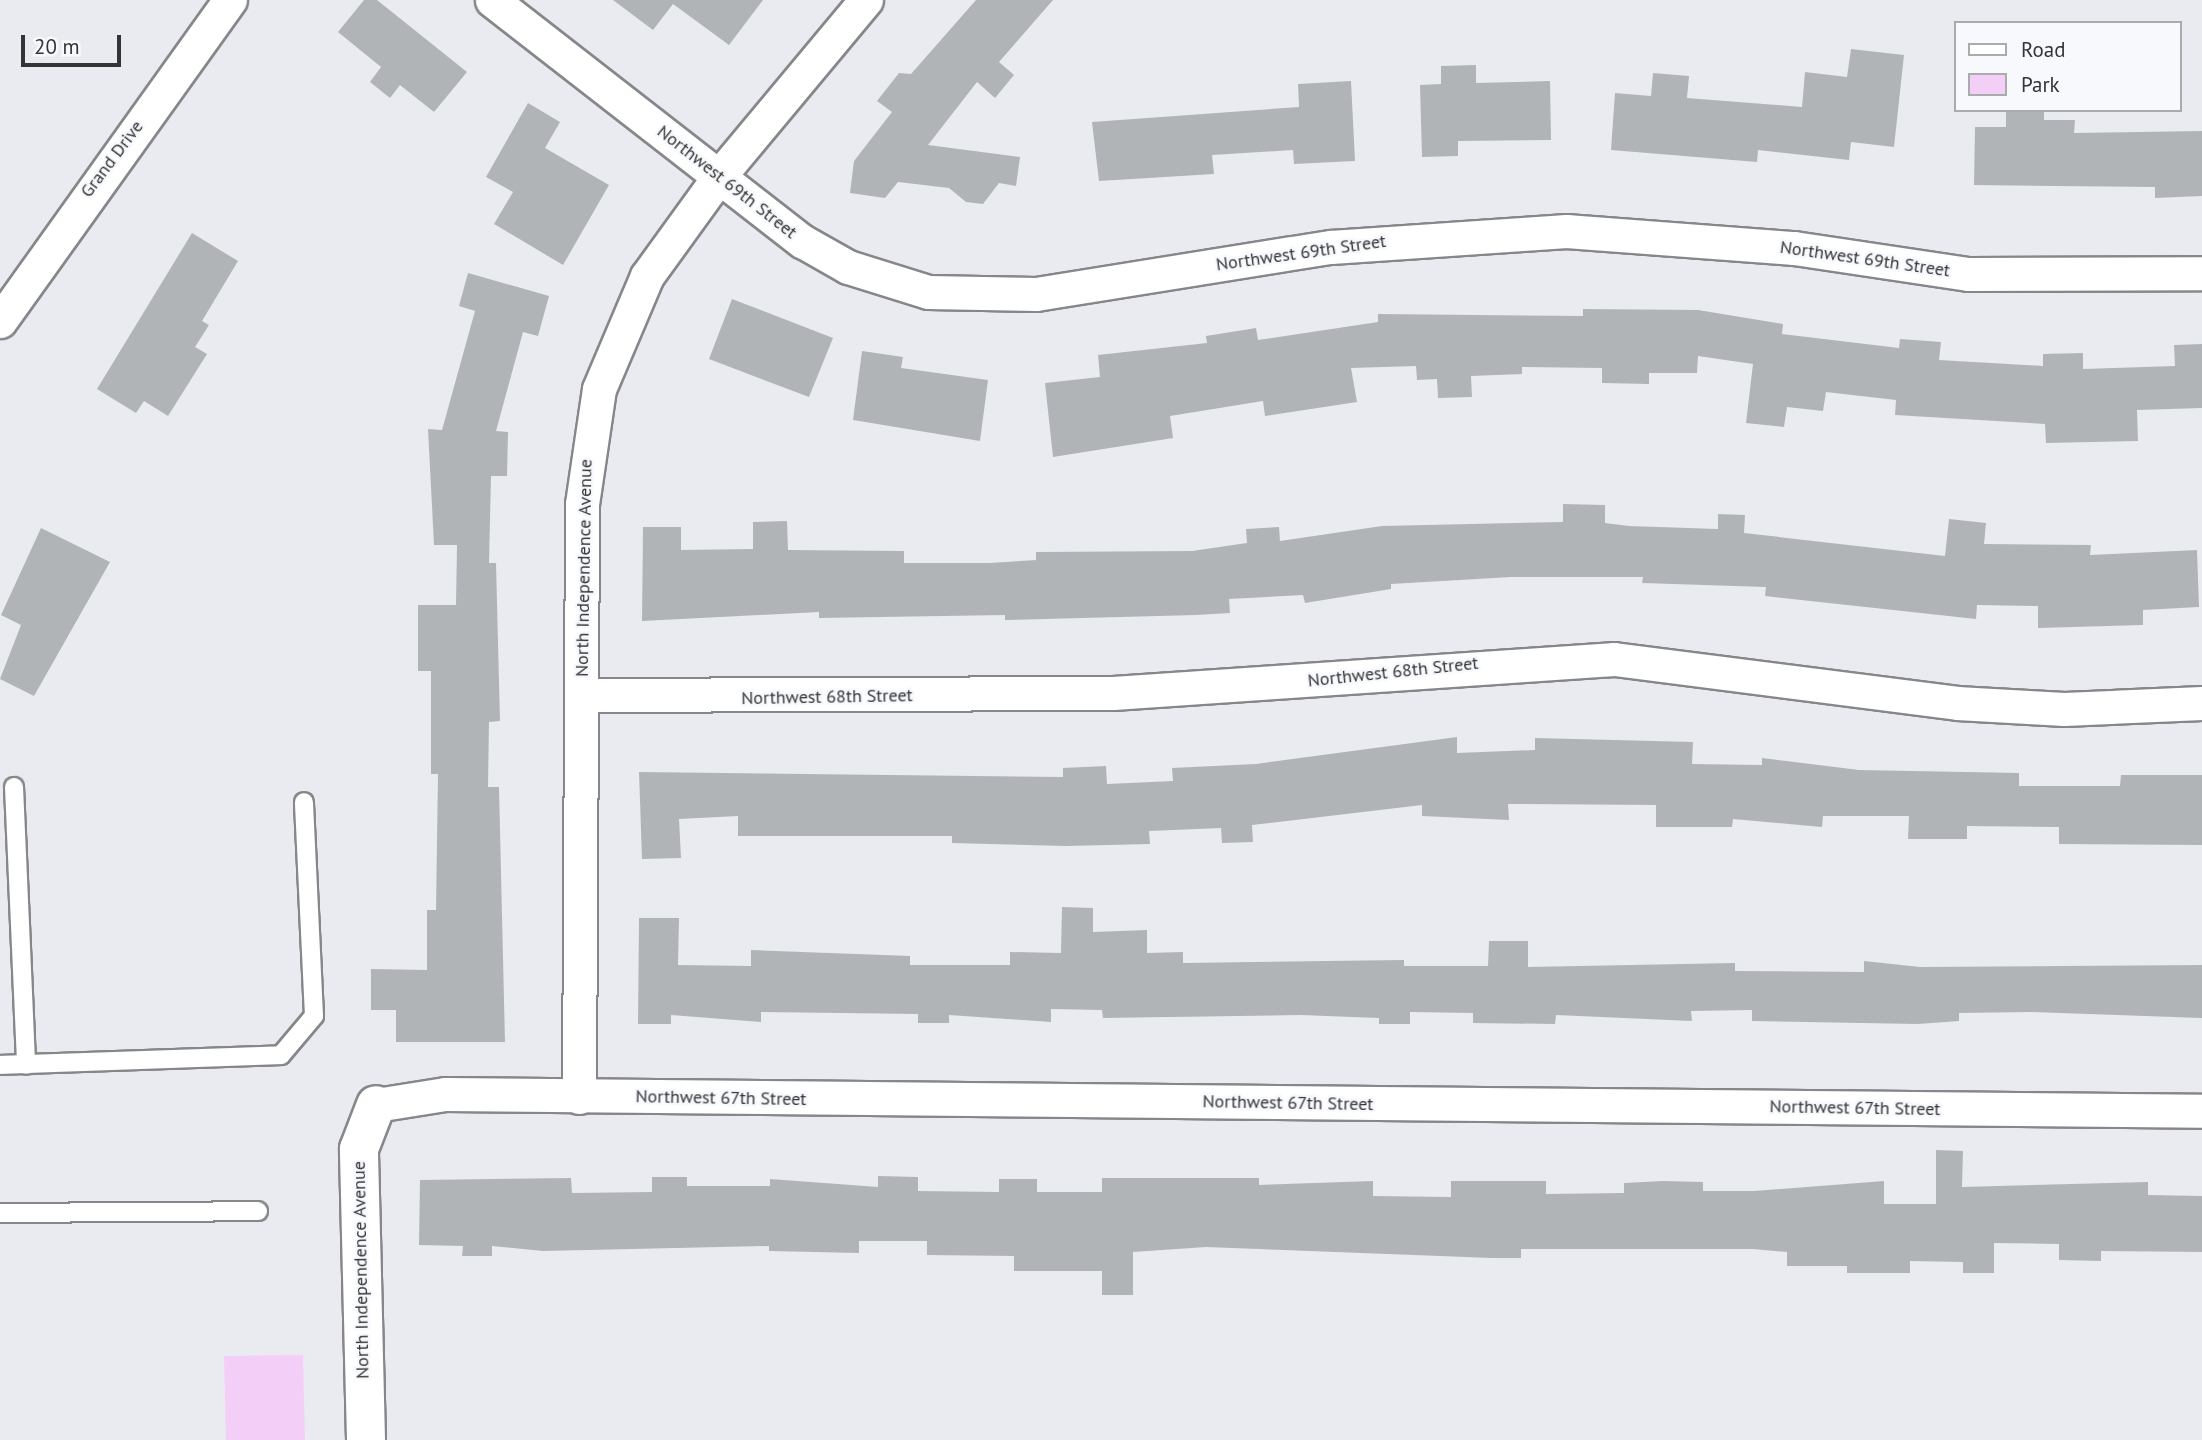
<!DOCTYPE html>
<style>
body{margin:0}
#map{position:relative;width:2202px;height:1440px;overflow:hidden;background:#eaebf0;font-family:"PT Sans",sans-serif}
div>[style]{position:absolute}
.green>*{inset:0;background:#f3cff7}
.building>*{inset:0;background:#b1b4b7}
.roads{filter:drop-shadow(2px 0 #86878b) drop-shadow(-2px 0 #86878b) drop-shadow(0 2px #86878b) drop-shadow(0 -2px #86878b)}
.lane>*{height:18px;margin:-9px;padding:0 9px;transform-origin:9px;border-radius:9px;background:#fff}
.street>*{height:33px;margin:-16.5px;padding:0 16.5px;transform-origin:16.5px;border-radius:16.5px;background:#fff}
.secondary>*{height:38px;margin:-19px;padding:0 19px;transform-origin:19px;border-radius:19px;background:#fff}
span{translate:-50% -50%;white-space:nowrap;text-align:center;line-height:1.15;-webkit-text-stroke:5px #f7f9fd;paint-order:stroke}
.street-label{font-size:18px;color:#343536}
.legend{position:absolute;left:1954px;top:21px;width:228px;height:91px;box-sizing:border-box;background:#f7f9fd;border:2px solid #a9abad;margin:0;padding:9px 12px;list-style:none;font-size:21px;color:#343536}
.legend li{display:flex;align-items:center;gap:14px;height:35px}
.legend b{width:35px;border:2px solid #a9abad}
.scale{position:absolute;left:21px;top:35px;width:100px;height:32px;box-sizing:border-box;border:4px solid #343536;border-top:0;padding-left:9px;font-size:21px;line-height:24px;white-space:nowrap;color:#343536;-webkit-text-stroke:5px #f7f9fd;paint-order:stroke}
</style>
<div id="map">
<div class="green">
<i style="clip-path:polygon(303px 1355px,305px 1440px,226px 1440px,224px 1356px)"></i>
</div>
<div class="building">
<i style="clip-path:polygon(364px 0,377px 0,467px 72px,434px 112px,400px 85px,390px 98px,370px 82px,381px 67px,338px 32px)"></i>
<i style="clip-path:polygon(613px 0,763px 0,729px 45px,673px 4px,653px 30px)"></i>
<i style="clip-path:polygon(976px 0,1053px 0,999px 62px,1014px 75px,995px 98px,977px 82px,928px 145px,1020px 157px,1016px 186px,999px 183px,983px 204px,966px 202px,949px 188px,898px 182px,885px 198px,850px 193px,854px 161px,892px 112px,877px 101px,899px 73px,911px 74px)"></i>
<i style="clip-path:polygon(1851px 49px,1904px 55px,1894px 147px,1851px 142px,1849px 160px,1758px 150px,1757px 162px,1611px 150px,1615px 93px,1651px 96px,1653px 73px,1689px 76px,1687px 98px,1802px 107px,1805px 72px,1847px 77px)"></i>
<i style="clip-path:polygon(1476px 65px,1476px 83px,1550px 81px,1551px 140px,1458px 141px,1458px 156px,1422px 157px,1420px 85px,1441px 84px,1441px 66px)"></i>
<i style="clip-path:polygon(1351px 81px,1355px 161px,1294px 164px,1293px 150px,1212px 155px,1214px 174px,1099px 181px,1092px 122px,1299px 107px,1298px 84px)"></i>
<i style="clip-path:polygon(528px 103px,560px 122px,545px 148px,609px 185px,563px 265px,494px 224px,513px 192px,486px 177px)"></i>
<i style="clip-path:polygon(2006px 110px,2044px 110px,2044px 120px,2075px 120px,2074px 133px,2202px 131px,2202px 196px,2155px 198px,2155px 187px,1974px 185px,1975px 127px,2006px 127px)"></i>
<i style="clip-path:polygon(192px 233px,238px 261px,202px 321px,209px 325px,195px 347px,207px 354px,168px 416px,144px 401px,136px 413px,97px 389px)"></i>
<i style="clip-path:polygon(468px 273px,549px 296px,538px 336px,523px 332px,496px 431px,508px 432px,507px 476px,491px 476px,489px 563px,496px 563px,500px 721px,489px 722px,488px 787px,499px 787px,505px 1042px,396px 1042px,396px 1010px,371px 1010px,371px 969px,427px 970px,427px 910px,436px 910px,438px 774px,431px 774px,431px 671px,418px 671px,418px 605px,456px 605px,457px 545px,434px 545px,428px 429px,442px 430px,475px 311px,459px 306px)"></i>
<i style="clip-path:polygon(732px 299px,833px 338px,809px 397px,709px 359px)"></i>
<i style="clip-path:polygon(1583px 309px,1698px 310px,1783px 324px,1782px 334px,1899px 348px,1900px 339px,1941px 342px,1939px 360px,2043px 366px,2043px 354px,2083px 353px,2083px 369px,2175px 366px,2174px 345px,2202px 344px,2202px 408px,2137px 410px,2138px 441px,2046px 443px,2045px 424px,1895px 415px,1896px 400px,1826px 392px,1823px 411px,1787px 407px,1784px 427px,1746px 423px,1753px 364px,1698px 356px,1697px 373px,1649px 373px,1649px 384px,1602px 383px,1602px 368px,1522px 367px,1522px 374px,1471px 376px,1472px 397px,1438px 398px,1437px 379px,1417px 380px,1416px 366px,1351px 368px,1357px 402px,1265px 416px,1263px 401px,1170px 416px,1173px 438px,1053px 457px,1045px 383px,1100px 377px,1098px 355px,1207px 343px,1206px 336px,1256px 328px,1258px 340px,1378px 322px,1378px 314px,1583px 316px)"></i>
<i style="clip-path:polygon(862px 351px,903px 357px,901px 368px,988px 380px,980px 441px,853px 420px)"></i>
<i style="clip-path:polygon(1563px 504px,1605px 505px,1605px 523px,1629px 526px,1718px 529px,1718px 514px,1745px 515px,1744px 533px,1945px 556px,1949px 519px,1986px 523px,1984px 544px,2091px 545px,2090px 555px,2197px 550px,2199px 607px,2143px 610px,2143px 625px,2038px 628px,2038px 606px,1977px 605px,1976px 619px,1765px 596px,1766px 587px,1642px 583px,1643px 577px,1511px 577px,1391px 584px,1391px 589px,1305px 603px,1303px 595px,1229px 599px,1230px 613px,1196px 615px,1005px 620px,1005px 615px,819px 618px,819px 612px,642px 621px,643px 527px,681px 527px,681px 550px,753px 549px,753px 522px,787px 521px,788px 550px,904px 551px,904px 563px,989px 563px,1036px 560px,1036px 552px,1192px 551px,1247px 543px,1246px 529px,1279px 527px,1280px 541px,1382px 526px,1563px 522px)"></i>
<i style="clip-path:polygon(41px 528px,110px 562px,34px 696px,0 679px,21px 625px,1px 615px)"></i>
<i style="clip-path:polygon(1457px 737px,1457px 753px,1535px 750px,1535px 738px,1693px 742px,1692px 764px,1762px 765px,1762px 758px,1859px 770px,2019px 773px,2019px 786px,2120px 786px,2121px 775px,2202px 775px,2202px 845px,2059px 844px,2059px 827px,1967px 826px,1967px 839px,1908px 839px,1909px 816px,1823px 816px,1822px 827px,1733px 819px,1732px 827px,1656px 827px,1656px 805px,1508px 804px,1509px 820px,1422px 816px,1422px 805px,1252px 825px,1253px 842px,1222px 843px,1221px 828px,1149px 831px,1150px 844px,1066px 846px,952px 843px,952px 836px,738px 836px,738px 816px,679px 819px,681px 858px,642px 859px,639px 772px,1063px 777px,1063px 768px,1106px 766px,1107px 784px,1173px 781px,1172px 768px,1256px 764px)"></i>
<i style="clip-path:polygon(1062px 907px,1093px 908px,1093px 932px,1147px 930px,1147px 953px,1183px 952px,1183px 963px,1404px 960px,1404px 966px,1488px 966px,1489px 941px,1528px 941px,1528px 967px,1735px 963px,1735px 971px,1864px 972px,1864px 961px,1920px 967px,2202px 965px,2202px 1018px,2030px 1012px,1959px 1013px,1959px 1021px,1918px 1024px,1752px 1021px,1752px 1010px,1691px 1011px,1692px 1021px,1556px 1015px,1555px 1024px,1473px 1023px,1473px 1013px,1410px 1012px,1410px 1024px,1379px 1024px,1379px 1018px,1300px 1015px,1103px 1018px,1102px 1010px,1051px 1009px,1051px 1022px,949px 1015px,949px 1023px,918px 1023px,918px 1014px,761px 1012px,761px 1022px,671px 1015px,671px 1024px,638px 1024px,639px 918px,679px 918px,678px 965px,751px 966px,751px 950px,910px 956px,910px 965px,1010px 965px,1010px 952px,1061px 953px)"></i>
<i style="clip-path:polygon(1936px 1150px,1963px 1151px,1962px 1187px,2148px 1182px,2148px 1195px,2202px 1196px,2202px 1252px,2101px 1251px,2101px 1261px,2059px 1260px,2059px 1244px,1994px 1243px,1994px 1273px,1963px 1273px,1963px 1262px,1910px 1261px,1910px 1273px,1847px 1273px,1847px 1266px,1787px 1266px,1787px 1252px,1753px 1249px,1521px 1249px,1521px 1258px,1492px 1258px,1206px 1247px,1133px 1252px,1133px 1295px,1102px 1295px,1102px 1271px,1014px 1271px,1014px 1256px,927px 1255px,927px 1241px,859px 1241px,859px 1253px,769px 1251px,769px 1246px,543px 1251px,492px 1246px,492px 1256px,462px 1256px,463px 1246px,419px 1245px,420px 1180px,571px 1178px,572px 1193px,652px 1192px,652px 1177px,687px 1177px,687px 1186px,770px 1186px,770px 1179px,878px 1187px,878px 1176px,918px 1177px,918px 1191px,999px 1192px,999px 1179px,1037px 1179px,1037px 1192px,1102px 1192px,1102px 1178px,1259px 1178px,1259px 1185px,1373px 1181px,1373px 1196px,1451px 1197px,1451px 1181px,1546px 1181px,1546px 1194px,1624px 1193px,1624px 1183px,1663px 1181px,1703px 1182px,1703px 1191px,1754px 1191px,1884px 1181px,1884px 1204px,1936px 1204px)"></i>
</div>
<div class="roads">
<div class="lane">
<i style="left:14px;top:787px;width:278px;rotate:87.5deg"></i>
<i style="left:0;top:1065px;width:281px;rotate:-2deg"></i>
<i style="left:281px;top:1055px;width:51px;rotate:-49.8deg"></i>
<i style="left:314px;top:1016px;width:214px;rotate:-92.7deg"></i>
<i style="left:0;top:1213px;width:258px;rotate:-0.4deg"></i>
</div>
<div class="street">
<i style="left:492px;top:0;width:393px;rotate:37.9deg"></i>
<i style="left:802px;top:241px;width:53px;rotate:29.5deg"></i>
<i style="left:848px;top:267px;width:84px;rotate:17.4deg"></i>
<i style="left:928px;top:292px;width:108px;rotate:1.1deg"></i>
<i style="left:1036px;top:294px;width:299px;rotate:-9.1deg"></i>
<i style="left:1331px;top:247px;width:236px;rotate:-3.9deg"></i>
<i style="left:1566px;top:231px;width:229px;rotate:4.3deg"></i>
<i style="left:1794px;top:248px;width:176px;rotate:8.5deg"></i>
<i style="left:1968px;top:274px;width:234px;rotate:-0.2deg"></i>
<i style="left:0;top:321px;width:395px;rotate:-54.4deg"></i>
<i style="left:581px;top:695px;width:532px;rotate:-0.22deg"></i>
<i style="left:1113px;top:693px;width:502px;rotate:-3.88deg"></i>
<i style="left:1614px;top:659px;width:346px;rotate:7.3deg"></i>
<i style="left:1957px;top:703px;width:107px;rotate:3.2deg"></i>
<i style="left:2064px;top:709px;width:138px;rotate:-2.5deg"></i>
<i style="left:579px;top:1097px;width:593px;rotate:-89.71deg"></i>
<i style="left:582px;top:504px;width:116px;rotate:-81.6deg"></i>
<i style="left:599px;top:389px;width:123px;rotate:-67deg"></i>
<i style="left:647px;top:276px;width:125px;rotate:-54.1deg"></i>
<i style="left:720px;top:175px;width:228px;rotate:-50.2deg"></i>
<i style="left:376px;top:1105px;width:70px;rotate:-9.1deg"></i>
<i style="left:445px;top:1094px;width:1757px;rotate:0.55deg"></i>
</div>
<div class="secondary">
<i style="left:366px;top:1440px;width:291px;rotate:-91.4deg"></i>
<i style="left:359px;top:1149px;width:47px;rotate:-68.9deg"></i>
</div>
</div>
<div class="street-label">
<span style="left:112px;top:159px;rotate:-53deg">Grand Drive</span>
<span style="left:727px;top:182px;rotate:38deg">Northwest 69th Street</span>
<span style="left:1301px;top:253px;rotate:-8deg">Northwest 69th Street</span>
<span style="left:1865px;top:259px;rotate:8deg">Northwest 69th Street</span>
<span style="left:584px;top:568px;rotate:-89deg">North Independence Avenue</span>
<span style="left:1393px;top:672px;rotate:-6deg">Northwest 68th Street</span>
<span style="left:827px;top:697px;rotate:-1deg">Northwest 68th Street</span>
<span style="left:721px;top:1098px;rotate:1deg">Northwest 67th Street</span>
<span style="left:1288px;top:1103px;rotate:1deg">Northwest 67th Street</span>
<span style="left:1855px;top:1108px;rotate:1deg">Northwest 67th Street</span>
<span style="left:361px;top:1270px;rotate:-91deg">North Independence Avenue</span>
</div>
<ul class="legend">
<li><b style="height:9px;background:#fff"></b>Road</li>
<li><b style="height:19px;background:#f3cff7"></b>Park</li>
</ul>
<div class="scale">20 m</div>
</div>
